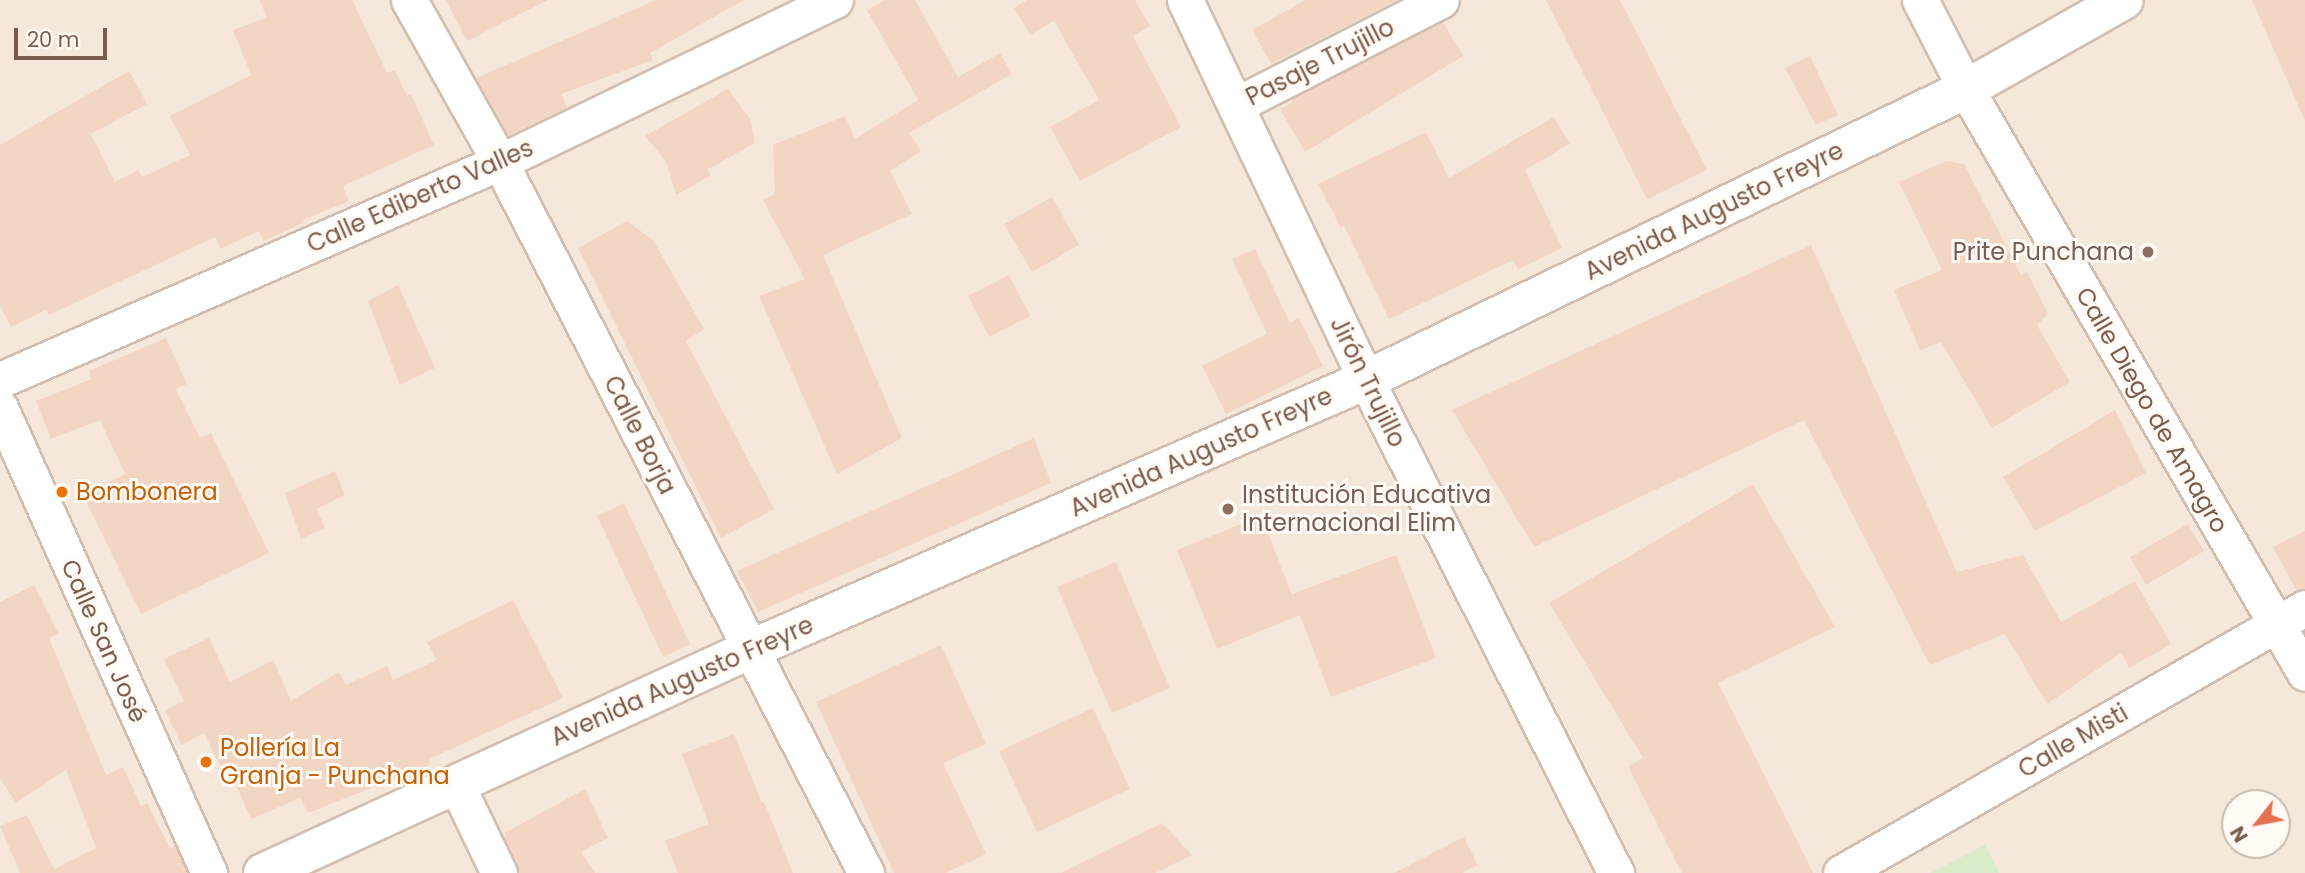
<!DOCTYPE html>
<meta charset="utf-8">
<style>
body{margin:0}
#map{position:relative;width:2305px;height:873px;overflow:hidden;background:#fdf6ec;font-family:Poppins,sans-serif}
div>[style]{position:absolute}
.residential>*{inset:0;background:#f5e8da}
.green>*{inset:0;background:#d8ecc9}
.building>*{inset:0;background:#f3d5c3}
.roads{filter:drop-shadow(2px 0 #d1beb0) drop-shadow(-2px 0 #d1beb0) drop-shadow(0 2px #d1beb0) drop-shadow(0 -2px #d1beb0)}
.street>*{height:35px;margin:-17.5px;padding:0 17.5px;transform-origin:17.5px;border-radius:17.5px;background:#fff}
.secondary>*{height:38px;margin:-19px;padding:0 19px;transform-origin:19px;border-radius:19px;background:#fff}
.dots>*{width:19px;height:19px;translate:-50% -50%;box-sizing:border-box;border:4px solid #fffaf3;border-radius:50%}
span{translate:-50% -50%;white-space:nowrap;text-align:center;line-height:1.15;-webkit-text-stroke:6px #fffaf3;paint-order:stroke}
.street-label{font-size:24px;color:#7a5c4d}
.education-label{font-size:24px;color:#785e54}
.right{translate:-100% -50%;text-align:right}
.left{translate:0 -50%;text-align:left}
.food-label{font-size:24px;color:#c56008}
.north{position:absolute;left:2221px;top:789px;width:70px;height:70px;box-sizing:border-box;background:#fffaf3;border:2px solid #cabbb1;border-radius:50%;rotate:239deg;font-size:19px;font-weight:700;line-height:28px;text-align:center;color:#7a5c4d}
.north::after{content:'';display:block;margin:auto;width:24px;height:32px;background:#e76f51;clip-path:polygon(50% 0,100% 100%,50% 72%,0 100%)}
.scale{position:absolute;left:14px;top:28px;width:93px;height:32px;box-sizing:border-box;border:4px solid #7a5c4d;border-top:0;padding-left:9px;font-size:21px;line-height:24px;white-space:nowrap;color:#7a5c4d;-webkit-text-stroke:5px #fffaf3;paint-order:stroke}
</style>
<div id="map">
<div class="residential">
<i style="clip-path:polygon(evenodd,0 0,2305px 0,2305px 873px,0 873px,0 0,2235px 803px,2277px 803px,2277px 845px,2235px 845px,2235px 803px)"></i>
</div>
<div class="green">
<i style="clip-path:polygon(1985px 845px,1999px 873px,1930px 873px)"></i>
</div>
<div class="building">
<i style="clip-path:polygon(259px 0,352px 0,387px 73px,395px 70px,407px 96px,411px 94px,434px 145px,343px 186px,349px 201px,303px 220px,304px 223px,263px 241px,259px 231px,220px 249px,215px 237px,49px 315px,46px 310px,11px 327px,0 305px,0 145px,129px 71px,147px 104px,91px 134px,115px 182px,138px 170px,142px 177px,190px 155px,170px 116px,251px 75px,233px 30px,267px 17px)"></i>
<i style="clip-path:polygon(446px 0,548px 0,467px 41px)"></i>
<i style="clip-path:polygon(656px 0,744px 0,650px 53px,653px 60px,561px 94px,567px 107px,508px 136px,476px 78px)"></i>
<i style="clip-path:polygon(885px 0,915px 0,958px 77px,1000px 53px,1012px 74px,909px 133px,921px 151px,890px 171px,912px 214px,823px 255px,902px 438px,837px 474px,759px 296px,805px 279px,763px 200px,775px 194px,773px 145px,845px 116px,855px 139px,918px 100px,867px 10px)"></i>
<i style="clip-path:polygon(1027px 0,1135px 0,1150px 26px,1133px 36px,1181px 127px,1080px 181px,1050px 127px,1099px 100px,1054px 21px,1030px 35px,1014px 8px)"></i>
<i style="clip-path:polygon(1306px 0,1397px 0,1271px 64px,1252px 30px)"></i>
<i style="clip-path:polygon(1546px 0,1620px 0,1707px 170px,1647px 199px)"></i>
<i style="clip-path:polygon(2252px 0,2305px 0,2305px 121px)"></i>
<i style="clip-path:polygon(1443px 22px,1463px 56px,1305px 152px,1280px 109px,1293px 102px,1291px 99px)"></i>
<i style="clip-path:polygon(1810px 56px,1838px 115px,1816px 125px,1785px 68px)"></i>
<i style="clip-path:polygon(728px 89px,750px 119px,755px 143px,708px 169px,710px 176px,676px 195px,666px 161px,645px 136px)"></i>
<i style="clip-path:polygon(1554px 117px,1570px 144px,1525px 170px,1562px 248px,1518px 269px,1513px 260px,1389px 319px,1344px 226px,1341px 228px,1318px 184px,1426px 132px,1449px 178px)"></i>
<i style="clip-path:polygon(1946px 161px,1964px 164px,2021px 275px,2027px 272px,2048px 314px,2037px 325px,2070px 382px,1992px 428px,1941px 342px,1920px 350px,1894px 290px,1942px 270px,1899px 182px)"></i>
<i style="clip-path:polygon(1052px 197px,1079px 245px,1032px 272px,1004px 224px)"></i>
<i style="clip-path:polygon(627px 221px,653px 240px,704px 329px,686px 341px,774px 509px,721px 538px,578px 248px)"></i>
<i style="clip-path:polygon(1811px 245px,1957px 572px,2023px 555px,2061px 622px,2135px 581px,2171px 644px,2129px 668px,2121px 653px,2047px 704px,2005px 634px,1930px 665px,1804px 420px,1534px 547px,1452px 410px)"></i>
<i style="clip-path:polygon(1255px 249px,1290px 323px,1299px 318px,1323px 366px,1226px 414px,1202px 366px,1267px 334px,1232px 259px)"></i>
<i style="clip-path:polygon(1009px 275px,1030px 316px,989px 337px,968px 296px)"></i>
<i style="clip-path:polygon(398px 285px,435px 368px,400px 385px,368px 301px)"></i>
<i style="clip-path:polygon(166px 338px,187px 384px,176px 389px,200px 438px,211px 433px,269px 553px,141px 614px,83px 495px,125px 474px,100px 420px,51px 439px,36px 401px,92px 379px,89px 371px)"></i>
<i style="clip-path:polygon(2115px 410px,2146px 473px,2035px 531px,2003px 477px)"></i>
<i style="clip-path:polygon(1034px 438px,1051px 483px,758px 612px,737px 571px)"></i>
<i style="clip-path:polygon(335px 471px,345px 495px,317px 509px,325px 528px,301px 539px,285px 493px)"></i>
<i style="clip-path:polygon(1753px 484px,1835px 627px,1718px 683px,1813px 873px,1682px 873px,1628px 766px,1643px 758px,1549px 603px)"></i>
<i style="clip-path:polygon(624px 503px,690px 644px,663px 657px,597px 516px)"></i>
<i style="clip-path:polygon(1261px 516px,1300px 615px,1217px 649px,1177px 550px)"></i>
<i style="clip-path:polygon(2188px 524px,2204px 551px,2146px 585px,2130px 557px)"></i>
<i style="clip-path:polygon(2305px 531px,2305px 588px,2296px 590px,2273px 547px)"></i>
<i style="clip-path:polygon(1396px 555px,1436px 658px,1331px 697px,1292px 594px)"></i>
<i style="clip-path:polygon(1116px 562px,1170px 688px,1112px 713px,1057px 587px)"></i>
<i style="clip-path:polygon(34px 585px,58px 633px,49px 638px,106px 775px,123px 767px,141px 806px,147px 803px,170px 848px,175px 846px,187px 873px,20px 873px,0 826px,27px 815px,54px 869px,96px 848px,66px 770px,16px 803px,0 778px,0 602px)"></i>
<i style="clip-path:polygon(513px 600px,563px 698px,429px 759px,431px 764px,308px 813px,300px 798px,251px 819px,230px 772px,225px 775px,204px 733px,182px 745px,165px 711px,184px 701px,164px 659px,209px 638px,230px 682px,273px 660px,291px 701px,339px 672px,346px 685px,387px 666px,393px 680px,437px 660px,427px 642px)"></i>
<i style="clip-path:polygon(941px 645px,986px 744px,943px 763px,986px 854px,946px 873px,894px 873px,816px 702px)"></i>
<i style="clip-path:polygon(1093px 708px,1130px 789px,1037px 832px,999px 751px)"></i>
<i style="clip-path:polygon(734px 734px,762px 803px,764px 802px,793px 873px,678px 873px,665px 841px,709px 824px,682px 754px)"></i>
<i style="clip-path:polygon(585px 789px,608px 838px,581px 852px,595px 873px,519px 873px,504px 838px,506px 832px)"></i>
<i style="clip-path:polygon(1162px 823px,1192px 855px,1155px 873px,1061px 873px)"></i>
<i style="clip-path:polygon(1464px 837px,1478px 865px,1462px 873px,1394px 873px)"></i>
</div>
<div class="roads">
<div class="street">
<i style="left:409px;top:0;width:186px;rotate:60.7deg"></i>
<i style="left:500px;top:162px;width:800px;rotate:62.76deg"></i>
<i style="left:1185px;top:0;width:421px;rotate:64.5deg"></i>
<i style="left:1366px;top:380px;width:553px;rotate:63.11deg"></i>
<i style="left:1920px;top:0;width:100px;rotate:62.7deg"></i>
<i style="left:1966px;top:89px;width:675px;rotate:59.87deg"></i>
<i style="left:1236px;top:105px;width:230px;rotate:-27.1deg"></i>
<i style="left:0;top:380px;width:545px;rotate:-23.56deg"></i>
<i style="left:500px;top:162px;width:372px;rotate:-25.8deg"></i>
<i style="left:0;top:408px;width:510px;rotate:65.8deg"></i>
<i style="left:456px;top:784px;width:99px;rotate:64.2deg"></i>
<i style="left:1841px;top:873px;width:534px;rotate:-29.73deg"></i>
</div>
<div class="secondary">
<i style="left:263px;top:873px;width:535px;rotate:-24.65deg"></i>
<i style="left:749px;top:650px;width:673px;rotate:-23.63deg"></i>
<i style="left:1366px;top:380px;width:667px;rotate:-25.87deg"></i>
<i style="left:1966px;top:89px;width:181px;rotate:-29.4deg"></i>
</div>
</div>
<div class="dots">
<i style="left:2148px;top:252px;background:#8d6e63"></i>
<i style="left:62px;top:492px;background:#e8710a"></i>
<i style="left:1228px;top:509px;background:#8d6e63"></i>
<i style="left:206px;top:762px;background:#e8710a"></i>
</div>
<div class="street-label">
<span style="left:1320px;top:62px;rotate:-27deg">Pasaje Trujillo</span>
<span style="left:420px;top:196px;rotate:-24deg">Calle Ediberto Valles</span>
<span style="left:1714px;top:211px;rotate:-26deg">Avenida Augusto Freyre</span>
<span style="left:1368px;top:382px;rotate:64deg">Jirón Trujillo</span>
<span style="left:2152px;top:410px;rotate:60deg">Calle Diego de Amagro</span>
<span style="left:640px;top:435px;rotate:63deg">Calle Borja</span>
<span style="left:1201px;top:452px;rotate:-24deg">Avenida Augusto Freyre</span>
<span style="left:104px;top:641px;rotate:66deg">Calle San José</span>
<span style="left:682px;top:681px;rotate:-24deg">Avenida Augusto Freyre</span>
<span style="left:2073px;top:741px;rotate:-30deg">Calle Misti</span>
</div>
<div class="education-label">
<span class="right" style="left:2134px;top:252px">Prite Punchana</span>
<span class="left" style="left:1242px;top:509px">Institución Educativa<br>Internacional Elim</span>
</div>
<div class="food-label">
<span class="left" style="left:76px;top:492px">Bombonera</span>
<span class="left" style="left:220px;top:762px">Pollería La<br>Granja - Punchana</span>
</div>
<div class="north">N</div>
<div class="scale">20 m</div>
</div>
